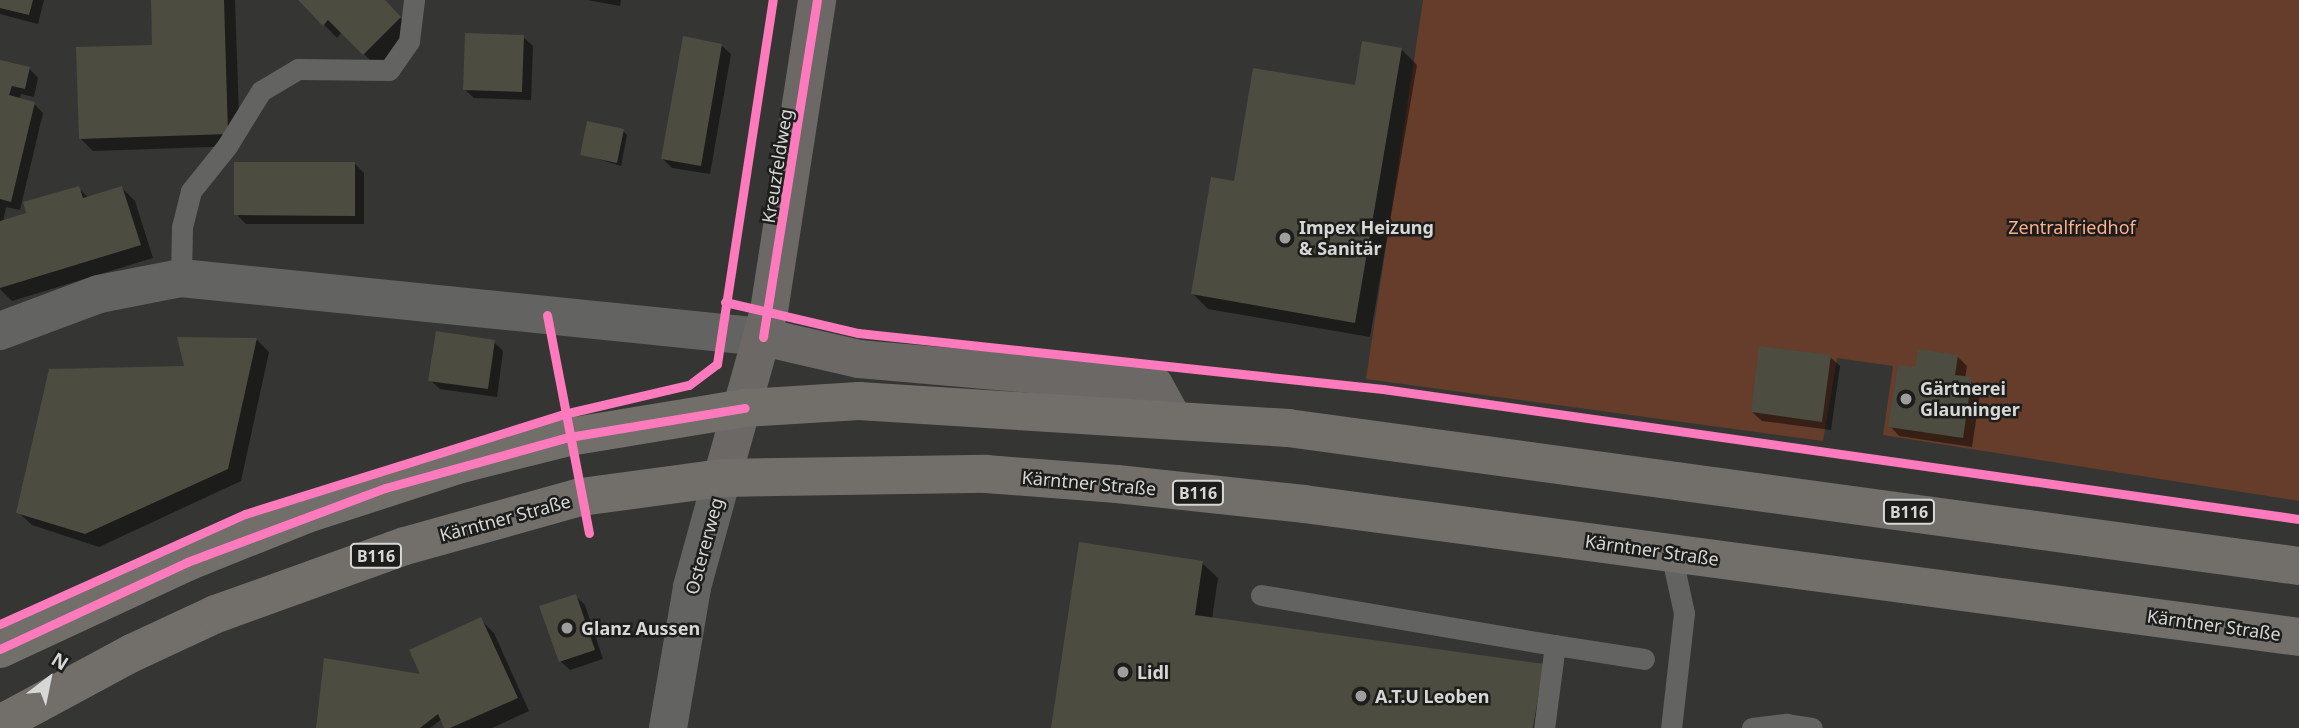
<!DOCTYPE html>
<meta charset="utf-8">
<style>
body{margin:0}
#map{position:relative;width:2299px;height:728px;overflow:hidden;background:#353534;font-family:"Noto Sans",sans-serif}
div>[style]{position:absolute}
.green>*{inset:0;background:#653d2a}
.shadow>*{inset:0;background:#0007}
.building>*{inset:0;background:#4c4c40}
.lane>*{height:21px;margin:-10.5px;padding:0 10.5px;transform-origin:10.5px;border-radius:10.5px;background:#636362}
.street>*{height:38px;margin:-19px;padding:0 19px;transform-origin:19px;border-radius:19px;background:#636362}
.secondary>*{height:38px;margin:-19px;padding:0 19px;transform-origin:19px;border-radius:19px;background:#6b6866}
.primary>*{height:38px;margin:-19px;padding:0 19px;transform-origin:19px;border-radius:19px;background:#726e6a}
.cycleway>*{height:9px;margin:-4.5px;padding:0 4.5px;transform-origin:4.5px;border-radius:4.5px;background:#fd7abc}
.dots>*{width:19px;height:19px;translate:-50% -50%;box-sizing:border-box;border:4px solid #1d1d1c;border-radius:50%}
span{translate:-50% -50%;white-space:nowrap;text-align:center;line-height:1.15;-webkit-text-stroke:5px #1d1d1c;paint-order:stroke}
.shield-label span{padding:2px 5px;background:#1d1d1c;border:2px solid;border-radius:5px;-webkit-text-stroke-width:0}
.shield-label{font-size:16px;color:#d7d7d5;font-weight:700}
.street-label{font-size:18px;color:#d7d7d5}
.park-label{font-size:18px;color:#feaf8c}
.poi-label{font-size:18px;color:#d7d7d5;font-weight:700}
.left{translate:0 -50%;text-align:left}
.north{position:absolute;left:14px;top:644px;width:70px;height:70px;-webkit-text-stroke:5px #1d1d1c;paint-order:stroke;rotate:32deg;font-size:19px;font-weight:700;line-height:28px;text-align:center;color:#d7d7d5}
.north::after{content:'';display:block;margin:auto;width:24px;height:32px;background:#d7d7d5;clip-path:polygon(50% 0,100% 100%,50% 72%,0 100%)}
</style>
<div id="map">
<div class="green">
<i style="clip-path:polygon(1423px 0,2299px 0,2299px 501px,1883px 435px,1893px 366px,1837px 358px,1823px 441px,1366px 379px)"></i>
</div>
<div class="shadow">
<i style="clip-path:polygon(0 0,44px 0,38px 24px,0 14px)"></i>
<i style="clip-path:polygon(153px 0,235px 0,240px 146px,93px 151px,80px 138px,154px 47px)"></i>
<i style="clip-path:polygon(300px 0,383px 0,413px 31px,377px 67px,342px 32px,337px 38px)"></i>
<i style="clip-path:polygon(587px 0,621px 0,620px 6px)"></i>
<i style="clip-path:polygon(523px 37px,533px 46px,531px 100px,474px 98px,464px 89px)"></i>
<i style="clip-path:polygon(721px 45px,731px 54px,710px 174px,672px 168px,663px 159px)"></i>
<i style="clip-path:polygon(1401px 49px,1417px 65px,1370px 337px,1208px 309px,1193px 294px,1235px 183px)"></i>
<i style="clip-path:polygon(0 61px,29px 68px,38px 78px,34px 97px,21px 94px,19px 100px,34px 104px,43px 113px,20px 210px,6px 207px,3px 222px,28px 215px,78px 188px,89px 198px,122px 188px,135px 201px,153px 258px,12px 301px,0 289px)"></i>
<i style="clip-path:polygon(623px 131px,627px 135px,621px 166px,582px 154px)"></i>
<i style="clip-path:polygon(355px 164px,364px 173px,364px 224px,246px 224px,236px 214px)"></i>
<i style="clip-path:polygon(256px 339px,269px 352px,241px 481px,99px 547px,32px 525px,18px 512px,187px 368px)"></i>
<i style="clip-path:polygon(494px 342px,503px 351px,497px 397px,440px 389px,430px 380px)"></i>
<i style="clip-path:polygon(1830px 357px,1840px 366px,1831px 430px,1762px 421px,1752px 412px)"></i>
<i style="clip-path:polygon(1958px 357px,1967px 366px,1965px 378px,1981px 388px,1972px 447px,1899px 436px,1890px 426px,1916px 369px)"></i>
<i style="clip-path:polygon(1202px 563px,1218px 578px,1212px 619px,1543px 665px,1551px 728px,1053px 728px)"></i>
<i style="clip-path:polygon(575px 596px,585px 605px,603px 659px,570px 670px,560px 661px)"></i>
<i style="clip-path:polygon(481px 620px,494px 633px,529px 711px,492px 728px,446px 728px,442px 719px,430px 728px,318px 728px,419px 676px)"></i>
</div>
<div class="building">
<i style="clip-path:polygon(0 0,33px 0,29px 15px,0 8px)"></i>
<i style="clip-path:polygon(151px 0,224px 0,228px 134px,79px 139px,76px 47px,152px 45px)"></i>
<i style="clip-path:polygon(298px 0,385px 0,401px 17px,363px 55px,328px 20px,323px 26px)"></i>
<i style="clip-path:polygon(465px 33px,524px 35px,522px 92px,463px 90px)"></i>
<i style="clip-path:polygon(683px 36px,722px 44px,701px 166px,661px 159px)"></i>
<i style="clip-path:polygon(1362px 41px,1402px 48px,1355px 323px,1191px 294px,1211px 177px,1234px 181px,1253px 68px,1355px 85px)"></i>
<i style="clip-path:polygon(0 60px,30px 67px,25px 89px,12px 86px,9px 95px,35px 102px,11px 202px,0 199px)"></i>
<i style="clip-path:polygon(587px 121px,624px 129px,617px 163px,580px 155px)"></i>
<i style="clip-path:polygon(234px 162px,355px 162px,355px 216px,234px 215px)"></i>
<i style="clip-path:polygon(79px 186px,83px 198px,122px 186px,141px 245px,0 288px,0 221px,26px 213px,23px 202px)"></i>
<i style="clip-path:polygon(436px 331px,495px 340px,488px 389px,428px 381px)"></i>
<i style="clip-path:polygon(177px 337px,257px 338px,228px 469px,85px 534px,16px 513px,49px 369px,184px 366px)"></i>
<i style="clip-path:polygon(1759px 346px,1831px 355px,1822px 422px,1751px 412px)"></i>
<i style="clip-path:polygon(1918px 349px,1958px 355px,1955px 375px,1972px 377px,1963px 438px,1888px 427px,1898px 365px,1915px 367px)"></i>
<i style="clip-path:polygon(1079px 542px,1203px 561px,1195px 615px,1544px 664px,1533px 728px,1051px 728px)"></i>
<i style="clip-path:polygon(576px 594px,595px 650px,559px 662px,539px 606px)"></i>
<i style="clip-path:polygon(481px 617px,518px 698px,450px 728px,444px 728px,438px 714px,420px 728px,316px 728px,324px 658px,420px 674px,409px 650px)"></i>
</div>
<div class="lane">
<i style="left:181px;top:278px;width:51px;rotate:-88.9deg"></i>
<i style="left:182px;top:227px;width:37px;rotate:-76deg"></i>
<i style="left:191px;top:191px;width:58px;rotate:-51.3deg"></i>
<i style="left:227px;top:146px;width:65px;rotate:-58.3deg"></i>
<i style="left:261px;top:91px;width:43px;rotate:-30.7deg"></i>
<i style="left:298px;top:69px;width:91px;rotate:0.6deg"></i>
<i style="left:389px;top:70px;width:35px;rotate:-55deg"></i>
<i style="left:409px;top:41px;width:41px;rotate:-83deg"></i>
<i style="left:1671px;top:553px;width:61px;rotate:77.8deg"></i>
<i style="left:1684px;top:613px;width:116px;rotate:96.4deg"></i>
<i style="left:1261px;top:595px;width:298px;rotate:9.7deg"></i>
<i style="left:1555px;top:645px;width:84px;rotate:97.5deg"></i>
<i style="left:1555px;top:645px;width:90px;rotate:8.9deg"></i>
<i style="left:1752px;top:728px;width:35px;rotate:-7deg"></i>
<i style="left:1787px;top:724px;width:25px;rotate:9deg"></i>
</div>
<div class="street">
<i style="left:0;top:331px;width:106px;rotate:-20.5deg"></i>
<i style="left:99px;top:294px;width:84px;rotate:-11deg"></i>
<i style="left:181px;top:278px;width:585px;rotate:5.79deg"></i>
<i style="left:668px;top:728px;width:143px;rotate:-80.3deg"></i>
<i style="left:692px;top:587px;width:113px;rotate:-74.6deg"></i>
</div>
<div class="secondary">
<i style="left:763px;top:337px;width:98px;rotate:12.9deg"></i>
<i style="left:859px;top:359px;width:296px;rotate:5deg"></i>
<i style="left:1154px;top:385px;width:39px;rotate:61deg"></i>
<i style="left:722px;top:478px;width:173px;rotate:-74.3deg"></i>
<i style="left:769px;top:311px;width:315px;rotate:-81.2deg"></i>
</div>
<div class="primary">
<i style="left:0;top:649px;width:206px;rotate:-24.9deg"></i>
<i style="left:187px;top:562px;width:129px;rotate:-21.8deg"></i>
<i style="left:307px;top:514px;width:162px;rotate:-18deg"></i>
<i style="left:461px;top:464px;width:111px;rotate:-14deg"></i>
<i style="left:569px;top:437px;width:178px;rotate:-9.4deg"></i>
<i style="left:745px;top:408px;width:114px;rotate:-3.5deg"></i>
<i style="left:859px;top:401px;width:430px;rotate:3.6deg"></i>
<i style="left:1288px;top:428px;width:1020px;rotate:7.77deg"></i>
<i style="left:0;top:724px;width:150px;rotate:-28.3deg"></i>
<i style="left:132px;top:653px;width:93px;rotate:-24.9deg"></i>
<i style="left:216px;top:614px;width:201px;rotate:-19.8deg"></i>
<i style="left:405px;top:546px;width:183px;rotate:-15.6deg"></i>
<i style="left:581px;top:497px;width:142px;rotate:-7.7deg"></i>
<i style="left:722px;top:478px;width:264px;rotate:-0.9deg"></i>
<i style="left:986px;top:474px;width:131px;rotate:4.4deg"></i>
<i style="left:1117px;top:484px;width:188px;rotate:6.1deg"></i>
<i style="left:1304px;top:504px;width:1004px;rotate:7.61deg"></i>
</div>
<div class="cycleway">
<i style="left:725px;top:302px;width:137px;rotate:13.1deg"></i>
<i style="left:858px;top:333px;width:528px;rotate:6.09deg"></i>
<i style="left:1383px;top:389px;width:925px;rotate:8.08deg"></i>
<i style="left:547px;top:315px;width:222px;rotate:79.1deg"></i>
<i style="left:763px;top:337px;width:341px;rotate:-80.9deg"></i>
<i style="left:0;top:624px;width:269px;rotate:-24.2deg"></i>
<i style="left:245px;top:514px;width:334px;rotate:-17.4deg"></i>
<i style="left:564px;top:414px;width:128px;rotate:-13.1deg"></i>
<i style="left:689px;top:385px;width:35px;rotate:-37deg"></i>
<i style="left:717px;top:364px;width:368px;rotate:-81.3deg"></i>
<i style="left:0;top:649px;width:206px;rotate:-24.9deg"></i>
<i style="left:187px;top:562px;width:211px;rotate:-20.5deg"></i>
<i style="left:385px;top:488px;width:191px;rotate:-15.5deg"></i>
<i style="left:569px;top:437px;width:178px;rotate:-9.4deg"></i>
</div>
<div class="dots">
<i style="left:1285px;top:238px;background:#9e9e9d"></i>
<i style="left:1906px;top:399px;background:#9e9e9d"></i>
<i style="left:567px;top:628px;background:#9e9e9d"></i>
<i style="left:1123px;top:672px;background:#9e9e9d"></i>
<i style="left:1361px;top:696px;background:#9e9e9d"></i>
</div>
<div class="shield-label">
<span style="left:1198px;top:493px">B116</span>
<span style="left:1909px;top:512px">B116</span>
<span style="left:376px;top:556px">B116</span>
</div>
<div class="street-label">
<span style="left:777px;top:166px;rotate:-81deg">Kreuzfeldweg</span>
<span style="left:1089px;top:483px;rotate:5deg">Kärntner Straße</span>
<span style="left:505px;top:518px;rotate:-15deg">Kärntner Straße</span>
<span style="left:704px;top:546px;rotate:-75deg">Ostererweg</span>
<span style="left:1652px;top:550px;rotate:8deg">Kärntner Straße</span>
<span style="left:2214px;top:625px;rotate:8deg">Kärntner Straße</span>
</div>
<div class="park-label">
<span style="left:2072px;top:227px">Zentralfriedhof</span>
</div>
<div class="poi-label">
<span class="left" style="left:1299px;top:238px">Impex Heizung<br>&amp; Sanitär</span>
<span class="left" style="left:1920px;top:399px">Gärtnerei<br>Glauninger</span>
<span class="left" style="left:581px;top:628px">Glanz Aussen</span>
<span class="left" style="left:1137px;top:672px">Lidl</span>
<span class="left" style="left:1375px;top:696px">A.T.U Leoben</span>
</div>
<div class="north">N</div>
</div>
